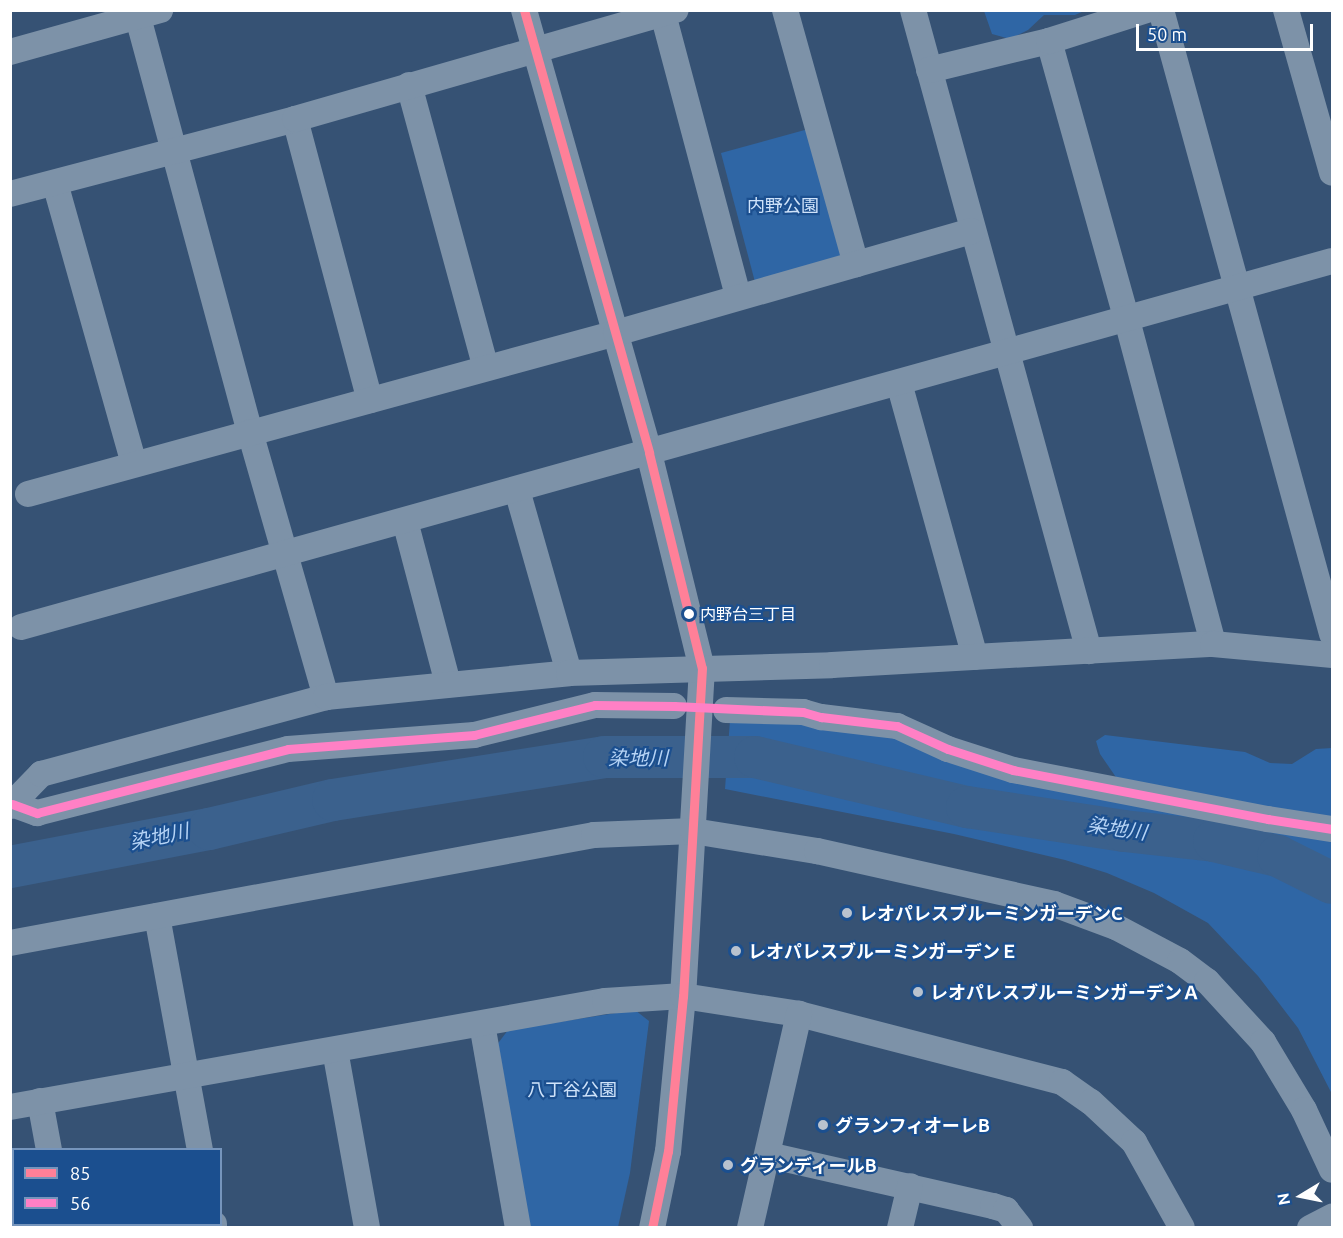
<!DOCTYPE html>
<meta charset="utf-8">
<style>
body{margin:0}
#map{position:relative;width:1343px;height:1238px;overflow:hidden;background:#365274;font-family:Ubuntu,"Noto Sans JP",sans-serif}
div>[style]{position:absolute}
.green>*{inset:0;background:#2f66a5}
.river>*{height:42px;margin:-21px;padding:0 21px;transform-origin:21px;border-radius:21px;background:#3b618d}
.minor>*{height:26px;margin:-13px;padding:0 13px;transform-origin:13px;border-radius:13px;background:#7d92a8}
.bus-1>*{height:9px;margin:-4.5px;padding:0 4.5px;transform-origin:4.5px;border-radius:4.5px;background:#ff8098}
.bus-2>*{height:9px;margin:-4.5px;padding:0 4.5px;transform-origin:4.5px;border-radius:4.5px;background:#ff80c5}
.dots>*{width:16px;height:16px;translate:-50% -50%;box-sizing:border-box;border:3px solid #1b4f8f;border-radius:50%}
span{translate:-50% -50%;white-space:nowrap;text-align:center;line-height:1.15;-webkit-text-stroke:4.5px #1b4f8f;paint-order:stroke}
.bus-label{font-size:16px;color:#fff}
.left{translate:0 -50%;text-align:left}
.park-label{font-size:18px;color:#cfe3fa}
.poi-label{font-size:18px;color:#fff;font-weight:700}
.water-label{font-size:20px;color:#b5d3f5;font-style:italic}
.frame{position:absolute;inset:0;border:12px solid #fff;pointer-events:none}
.legend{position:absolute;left:12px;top:1148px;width:210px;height:78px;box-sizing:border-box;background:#1b4f8f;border:2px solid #7695bc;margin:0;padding:8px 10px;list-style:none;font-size:18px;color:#fff}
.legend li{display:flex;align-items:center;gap:12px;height:30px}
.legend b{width:30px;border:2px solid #7695bc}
.north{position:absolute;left:1271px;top:1166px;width:60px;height:60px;-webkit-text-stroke:4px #1b4f8f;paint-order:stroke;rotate:260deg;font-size:16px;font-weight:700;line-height:24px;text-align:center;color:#fff}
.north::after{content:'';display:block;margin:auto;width:21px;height:27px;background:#fff;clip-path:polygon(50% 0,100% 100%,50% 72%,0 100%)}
.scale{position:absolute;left:1136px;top:24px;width:177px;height:27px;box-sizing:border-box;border:3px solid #fff;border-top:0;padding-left:8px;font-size:18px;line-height:21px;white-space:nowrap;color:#fff;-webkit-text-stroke:4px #1b4f8f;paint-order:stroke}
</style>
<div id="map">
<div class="green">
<i style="clip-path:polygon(984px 11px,1084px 11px,1075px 15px,1044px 15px,1028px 30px,1010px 39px,992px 34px)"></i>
<i style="clip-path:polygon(812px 128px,846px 257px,755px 282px,721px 153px)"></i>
<i style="clip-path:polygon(730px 720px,811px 723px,895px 738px,1218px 819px,1332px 841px,1332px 1094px,1298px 1028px,1258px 976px,1208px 923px,1154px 893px,1107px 873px,1065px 860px,954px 834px,725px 789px)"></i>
<i style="clip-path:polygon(1105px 735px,1245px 752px,1270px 763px,1292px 764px,1316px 749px,1332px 748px,1332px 818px,1120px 783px,1100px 754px,1096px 741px)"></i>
<i style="clip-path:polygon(635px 1010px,649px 1021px,630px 1173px,618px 1227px,527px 1227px,496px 1046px,508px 1030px)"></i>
</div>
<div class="river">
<i style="left:10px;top:867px;width:203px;rotate:-10.8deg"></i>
<i style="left:209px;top:829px;width:127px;rotate:-13.2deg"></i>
<i style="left:333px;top:800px;width:274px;rotate:-9deg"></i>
<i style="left:604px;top:757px;width:151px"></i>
<i style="left:755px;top:757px;width:218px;rotate:13.3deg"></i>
<i style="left:967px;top:807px;width:159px;rotate:8.7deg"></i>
<i style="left:1124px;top:831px;width:91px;rotate:6.3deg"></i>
<i style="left:1214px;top:841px;width:66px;rotate:13.2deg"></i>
<i style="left:1278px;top:856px;width:60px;rotate:26.6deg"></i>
</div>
<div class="minor">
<i style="left:136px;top:10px;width:437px;rotate:74.9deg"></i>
<i style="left:250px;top:432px;width:276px;rotate:74deg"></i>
<i style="left:524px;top:10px;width:460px;rotate:74.2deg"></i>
<i style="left:649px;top:453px;width:221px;rotate:76.2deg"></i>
<i style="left:702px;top:668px;width:329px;rotate:93.3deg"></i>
<i style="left:683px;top:996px;width:156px;rotate:95.5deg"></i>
<i style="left:668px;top:1151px;width:79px;rotate:101.7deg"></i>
<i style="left:785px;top:10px;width:264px;rotate:74.4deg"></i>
<i style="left:913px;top:10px;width:665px;rotate:74.65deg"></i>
<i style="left:1161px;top:10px;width:647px;rotate:74.67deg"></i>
<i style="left:1286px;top:10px;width:169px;rotate:74.2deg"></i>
<i style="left:663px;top:14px;width:292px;rotate:75.1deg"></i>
<i style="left:1049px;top:41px;width:290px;rotate:74.4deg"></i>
<i style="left:1127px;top:320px;width:335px;rotate:75.1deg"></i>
<i style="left:10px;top:52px;width:156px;rotate:-15.6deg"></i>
<i style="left:929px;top:70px;width:123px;rotate:-13.6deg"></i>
<i style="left:1049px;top:41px;width:103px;rotate:-17.6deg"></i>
<i style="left:409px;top:85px;width:293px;rotate:74.8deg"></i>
<i style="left:295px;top:119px;width:291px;rotate:75.1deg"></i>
<i style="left:55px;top:183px;width:292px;rotate:74.3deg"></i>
<i style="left:10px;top:194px;width:295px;rotate:-14.7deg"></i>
<i style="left:295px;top:119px;width:396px;rotate:-16deg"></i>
<i style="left:899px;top:383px;width:284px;rotate:74.5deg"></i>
<i style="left:517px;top:490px;width:190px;rotate:74.1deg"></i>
<i style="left:28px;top:494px;width:610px;rotate:-15.31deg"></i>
<i style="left:616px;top:333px;width:370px;rotate:-16deg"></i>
<i style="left:405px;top:521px;width:169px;rotate:75.2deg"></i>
<i style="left:21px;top:627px;width:1361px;rotate:-15.6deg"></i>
<i style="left:726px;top:710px;width:77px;rotate:1.5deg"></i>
<i style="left:803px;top:712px;width:19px;rotate:16deg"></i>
<i style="left:821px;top:717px;width:77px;rotate:6.8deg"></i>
<i style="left:897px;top:726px;width:56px;rotate:24.3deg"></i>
<i style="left:948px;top:749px;width:68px;rotate:17.9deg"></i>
<i style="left:1013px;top:770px;width:260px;rotate:10.9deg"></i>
<i style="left:1268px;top:819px;width:65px;rotate:8.9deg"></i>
<i style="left:12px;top:804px;width:27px;rotate:20deg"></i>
<i style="left:37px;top:813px;width:259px;rotate:-14.3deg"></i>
<i style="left:288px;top:749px;width:187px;rotate:-4.3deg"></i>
<i style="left:474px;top:735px;width:125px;rotate:-13.9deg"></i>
<i style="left:595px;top:705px;width:79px;rotate:0.7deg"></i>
<i style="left:10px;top:806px;width:45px;rotate:-45.9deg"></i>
<i style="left:41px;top:774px;width:295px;rotate:-15.1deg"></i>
<i style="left:326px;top:697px;width:244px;rotate:-5.6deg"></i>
<i style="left:569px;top:673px;width:263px;rotate:-1.7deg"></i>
<i style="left:832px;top:665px;width:382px;rotate:-3.2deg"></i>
<i style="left:1213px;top:644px;width:120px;rotate:5.3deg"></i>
<i style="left:157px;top:916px;width:238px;rotate:79.6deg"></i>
<i style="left:10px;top:943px;width:594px;rotate:-10.48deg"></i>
<i style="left:594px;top:835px;width:99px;rotate:-2.3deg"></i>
<i style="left:693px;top:831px;width:126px;rotate:9.2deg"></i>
<i style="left:817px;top:851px;width:243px;rotate:12.6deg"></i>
<i style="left:1054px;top:904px;width:66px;rotate:20.4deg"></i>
<i style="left:1116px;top:927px;width:72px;rotate:28deg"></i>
<i style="left:1180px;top:961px;width:34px;rotate:37deg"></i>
<i style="left:1207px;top:981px;width:83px;rotate:47.4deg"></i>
<i style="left:1263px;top:1042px;width:79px;rotate:58.9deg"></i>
<i style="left:1304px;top:1110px;width:66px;rotate:65deg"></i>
<i style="left:482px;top:1024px;width:207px;rotate:80deg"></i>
<i style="left:335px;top:1050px;width:181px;rotate:79.8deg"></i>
<i style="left:40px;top:1101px;width:50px;rotate:79.6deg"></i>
<i style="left:10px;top:1107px;width:604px;rotate:-10.1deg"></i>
<i style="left:605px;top:1001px;width:78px;rotate:-3.7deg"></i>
<i style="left:683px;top:996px;width:117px;rotate:8.8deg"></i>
<i style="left:799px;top:1014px;width:272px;rotate:14.5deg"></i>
<i style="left:1062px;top:1082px;width:35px;rotate:35deg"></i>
<i style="left:1091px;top:1102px;width:59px;rotate:42.9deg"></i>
<i style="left:1134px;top:1142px;width:98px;rotate:60.8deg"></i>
<i style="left:768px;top:1155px;width:231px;rotate:12.8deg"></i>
<i style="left:993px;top:1206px;width:14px;rotate:17deg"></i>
<i style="left:1006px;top:1210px;width:23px;rotate:52deg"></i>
<i style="left:62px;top:1224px;width:4px;rotate:76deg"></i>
<i style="left:214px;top:1224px;width:4px;rotate:90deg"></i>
<i style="left:750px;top:1228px;width:220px;rotate:-77.1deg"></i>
<i style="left:900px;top:1228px;width:43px;rotate:-76.6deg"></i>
<i style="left:1310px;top:1228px;width:25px;rotate:-27deg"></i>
</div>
<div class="bus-1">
<i style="left:524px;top:10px;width:460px;rotate:74.2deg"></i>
<i style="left:649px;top:453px;width:221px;rotate:76.2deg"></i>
<i style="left:702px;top:668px;width:329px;rotate:93.3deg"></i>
<i style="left:683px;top:996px;width:156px;rotate:95.5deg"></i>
<i style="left:668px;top:1151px;width:79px;rotate:101.7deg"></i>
</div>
<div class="bus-2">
<i style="left:12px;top:804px;width:27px;rotate:20deg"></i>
<i style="left:37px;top:813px;width:259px;rotate:-14.3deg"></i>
<i style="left:288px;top:749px;width:187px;rotate:-4.3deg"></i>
<i style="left:474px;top:735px;width:125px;rotate:-13.9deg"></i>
<i style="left:595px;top:705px;width:79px;rotate:0.7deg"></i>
<i style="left:674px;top:706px;width:129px;rotate:2.7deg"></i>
<i style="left:803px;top:712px;width:19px;rotate:16deg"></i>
<i style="left:821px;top:717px;width:77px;rotate:6.8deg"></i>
<i style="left:897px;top:726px;width:56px;rotate:24.3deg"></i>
<i style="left:948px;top:749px;width:68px;rotate:17.9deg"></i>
<i style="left:1013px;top:770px;width:260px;rotate:10.9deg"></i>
<i style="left:1268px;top:819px;width:65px;rotate:8.9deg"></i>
</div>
<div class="dots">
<i style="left:689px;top:614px;background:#fff"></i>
<i style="left:847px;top:913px;background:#b9c2ce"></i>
<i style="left:736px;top:951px;background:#b9c2ce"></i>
<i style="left:918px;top:992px;background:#b9c2ce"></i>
<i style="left:823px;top:1125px;background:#b9c2ce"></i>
<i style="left:728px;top:1165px;background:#b9c2ce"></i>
</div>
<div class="bus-label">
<span class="left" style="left:700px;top:614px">内野台三丁目</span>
</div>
<div class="park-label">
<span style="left:783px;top:205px">内野公園</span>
<span style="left:572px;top:1089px">八丁谷公園</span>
</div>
<div class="poi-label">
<span class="left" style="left:859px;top:913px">レオパレスブルーミンガーデンC</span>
<span class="left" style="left:748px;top:951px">レオパレスブルーミンガーデンＥ</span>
<span class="left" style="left:930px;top:992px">レオパレスブルーミンガーデンＡ</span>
<span class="left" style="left:835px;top:1125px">グランフィオーレB</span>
<span class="left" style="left:740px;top:1165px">グランディールB</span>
</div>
<div class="water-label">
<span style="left:638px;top:757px">染地川</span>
<span style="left:1117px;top:828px;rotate:8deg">染地川</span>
<span style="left:159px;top:836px;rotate:-12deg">染地川</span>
</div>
<div class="frame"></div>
<ul class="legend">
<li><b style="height:8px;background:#ff8098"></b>85</li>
<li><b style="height:8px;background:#ff80c5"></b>56</li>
</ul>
<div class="north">N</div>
<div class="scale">50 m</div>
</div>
